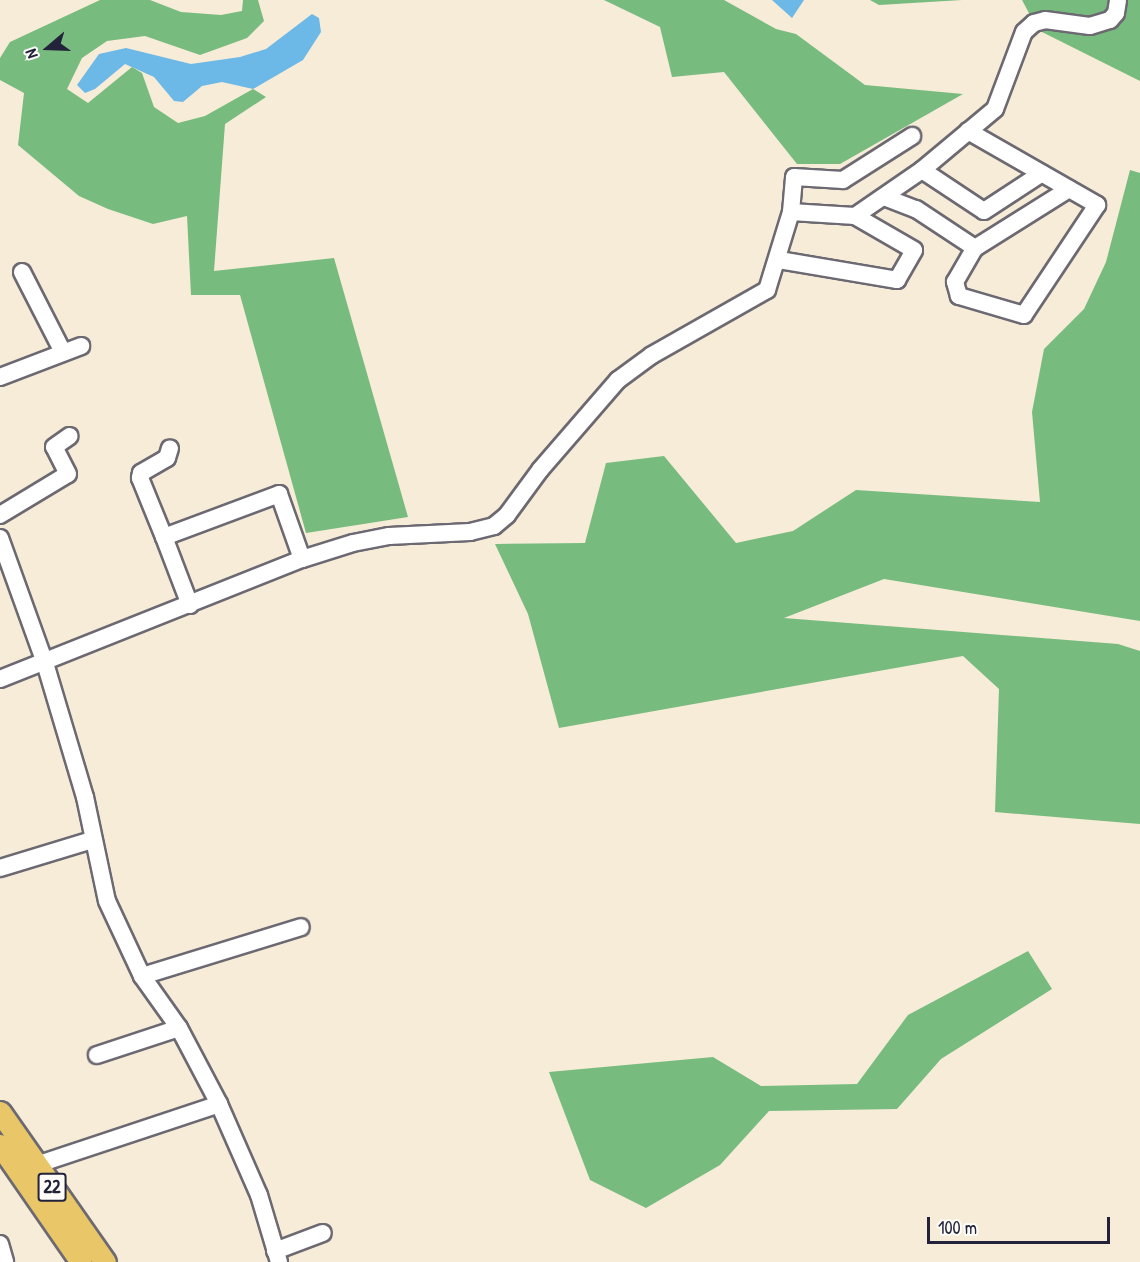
<!DOCTYPE html>
<style>
body{margin:0}
#map{position:relative;width:1140px;height:1262px;overflow:hidden;background:#f6ecd8;font-family:"Patrick Hand",sans-serif}
div>[style]{position:absolute}
.forest>*{inset:0;background:#78bb7e}
.water>*{inset:0;background:#6cb8e6}
.roads{filter:drop-shadow(2px 0 #6c6972) drop-shadow(-2px 0 #6c6972) drop-shadow(0 2px #6c6972) drop-shadow(0 -2px #6c6972)}
.minor>*{height:16px;margin:-8px;padding:0 8px;transform-origin:8px;border-radius:8px;background:#fff}
.major>*{height:21px;margin:-10.5px;padding:0 10.5px;transform-origin:10.5px;border-radius:10.5px;background:#e9c769}
span{translate:-50% -50%;white-space:nowrap;text-align:center;line-height:1.15;-webkit-text-stroke:4.5px #fdfcf7;paint-order:stroke}
.shield-label span{padding:2px 4px;background:#fdfcf7;border:2px solid;border-radius:4px;-webkit-text-stroke-width:0}
.shield-label{font-size:18px;color:#22223b;font-weight:700}
.north{position:absolute;left:18px;top:18px;width:60px;height:60px;-webkit-text-stroke:4px #fdfcf7;paint-order:stroke;rotate:251deg;font-size:16px;font-weight:700;line-height:24px;text-align:center;color:#22223b}
.north::after{content:'';display:block;margin:auto;width:21px;height:27px;background:#22223b;clip-path:polygon(50% 0,100% 100%,50% 72%,0 100%)}
.scale{position:absolute;left:927px;top:1217px;width:183px;height:27px;box-sizing:border-box;border:3px solid #22223b;border-top:0;padding-left:8px;font-size:18px;line-height:21px;white-space:nowrap;color:#22223b;-webkit-text-stroke:4px #fdfcf7;paint-order:stroke}
</style>
<div id="map">
<div class="forest">
<i style="clip-path:polygon(100px 0,150px 0,181px 12px,221px 15px,242px 11px,243px 0,258px 0,264px 21px,247px 38px,200px 55px,145px 36px,107px 41px,82px 58px,67px 89px,88px 103px,132px 67px,142px 73px,154px 107px,178px 123px,205px 116px,253px 89px,266px 97px,225px 124px,214px 271px,334px 258px,408px 517px,306px 533px,240px 295px,191px 295px,187px 216px,153px 224px,108px 209px,79px 196px,18px 145px,24px 93px,0 80px,0 58px,10px 42px)"></i>
<i style="clip-path:polygon(604px 0,724px 0,776px 29px,796px 34px,865px 85px,963px 94px,840px 164px,797px 164px,724px 72px,672px 77px,660px 27px)"></i>
<i style="clip-path:polygon(870px 0,962px 0,879px 5px)"></i>
<i style="clip-path:polygon(1022px 0,1140px 0,1140px 81px,1038px 30px)"></i>
<i style="clip-path:polygon(1130px 170px,1140px 173px,1140px 621px,884px 579px,784px 618px,1118px 644px,1140px 651px,1140px 824px,995px 812px,999px 689px,963px 656px,559px 728px,528px 614px,495px 544px,585px 543px,606px 463px,664px 456px,736px 543px,793px 531px,856px 490px,1040px 502px,1032px 412px,1044px 349px,1084px 309px,1106px 262px)"></i>
<i style="clip-path:polygon(1028px 951px,1052px 989px,941px 1059px,897px 1109px,769px 1111px,720px 1165px,646px 1208px,590px 1180px,549px 1072px,713px 1057px,761px 1086px,857px 1084px,908px 1015px)"></i>
</div>
<div class="water">
<i style="clip-path:polygon(772px 0,804px 0,792px 18px)"></i>
<i style="clip-path:polygon(312px 14px,319px 18px,321px 32px,303px 60px,253px 89px,222px 82px,202px 86px,183px 102px,174px 101px,154px 77px,125px 64px,95px 89px,85px 93px,77px 85px,99px 54px,126px 48px,191px 64px,240px 57px,266px 49px)"></i>
</div>
<div class="roads">
<div class="minor">
<i style="left:968px;top:131px;width:149px;rotate:29.8deg"></i>
<i style="left:1097px;top:205px;width:132px;rotate:123.6deg"></i>
<i style="left:1024px;top:315px;width:68px;rotate:-163.7deg"></i>
<i style="left:959px;top:296px;width:15px;rotate:-106deg"></i>
<i style="left:955px;top:282px;width:39px;rotate:-60deg"></i>
<i style="left:975px;top:248px;width:111px;rotate:-32.1deg"></i>
<i style="left:922px;top:170px;width:74px;rotate:33.5deg"></i>
<i style="left:984px;top:211px;width:69px;rotate:-33.2deg"></i>
<i style="left:884px;top:197px;width:34px;rotate:21deg"></i>
<i style="left:916px;top:209px;width:71px;rotate:33.5deg"></i>
<i style="left:791px;top:212px;width:64px;rotate:3.6deg"></i>
<i style="left:855px;top:216px;width:81px;rotate:-34.5deg"></i>
<i style="left:922px;top:170px;width:95px;rotate:-39.9deg"></i>
<i style="left:995px;top:109px;width:82px;rotate:-69.4deg"></i>
<i style="left:1024px;top:32px;width:13px;rotate:-42deg"></i>
<i style="left:1034px;top:23px;width:11px;rotate:-15deg"></i>
<i style="left:1045px;top:20px;width:45px;rotate:7.6deg"></i>
<i style="left:1090px;top:26px;width:21px;rotate:-17deg"></i>
<i style="left:1110px;top:20px;width:9px;rotate:-49deg"></i>
<i style="left:1116px;top:13px;width:13px;rotate:-81deg"></i>
<i style="left:779px;top:260px;width:120px;rotate:9.6deg"></i>
<i style="left:897px;top:280px;width:34px;rotate:-60deg"></i>
<i style="left:914px;top:250px;width:68px;rotate:-150deg"></i>
<i style="left:22px;top:272px;width:90px;rotate:62.9deg"></i>
<i style="left:0;top:377px;width:87px;rotate:-20.9deg"></i>
<i style="left:0;top:515px;width:79px;rotate:-31.1deg"></i>
<i style="left:68px;top:474px;width:30px;rotate:-117deg"></i>
<i style="left:54px;top:447px;width:19px;rotate:-35deg"></i>
<i style="left:164px;top:537px;width:64px;rotate:-112.1deg"></i>
<i style="left:140px;top:478px;width:5px;rotate:-79deg"></i>
<i style="left:141px;top:473px;width:30px;rotate:-30deg"></i>
<i style="left:167px;top:458px;width:10px;rotate:-73deg"></i>
<i style="left:0;top:538px;width:133px;rotate:70.2deg"></i>
<i style="left:45px;top:663px;width:140px;rotate:73.4deg"></i>
<i style="left:85px;top:797px;width:106px;rotate:78.1deg"></i>
<i style="left:107px;top:901px;width:83px;rotate:65deg"></i>
<i style="left:142px;top:976px;width:64px;rotate:54.6deg"></i>
<i style="left:179px;top:1028px;width:86px;rotate:62.2deg"></i>
<i style="left:219px;top:1104px;width:99px;rotate:66.3deg"></i>
<i style="left:259px;top:1195px;width:70px;rotate:73.4deg"></i>
<i style="left:190px;top:605px;width:73px;rotate:-110.9deg"></i>
<i style="left:164px;top:537px;width:123px;rotate:-20.5deg"></i>
<i style="left:279px;top:494px;width:69px;rotate:70.5deg"></i>
<i style="left:0;top:679px;width:325px;rotate:-21.7deg"></i>
<i style="left:302px;top:559px;width:53px;rotate:-17.4deg"></i>
<i style="left:353px;top:543px;width:37px;rotate:-11deg"></i>
<i style="left:389px;top:536px;width:81px;rotate:-2.8deg"></i>
<i style="left:470px;top:532px;width:25px;rotate:-14deg"></i>
<i style="left:494px;top:526px;width:17px;rotate:-40deg"></i>
<i style="left:507px;top:515px;width:56px;rotate:-53.7deg"></i>
<i style="left:540px;top:470px;width:119px;rotate:-49.1deg"></i>
<i style="left:618px;top:380px;width:42px;rotate:-36.3deg"></i>
<i style="left:652px;top:355px;width:132px;rotate:-29.5deg"></i>
<i style="left:767px;top:290px;width:82px;rotate:-72.9deg"></i>
<i style="left:791px;top:212px;width:35px;rotate:-85deg"></i>
<i style="left:794px;top:177px;width:49px;rotate:3.5deg"></i>
<i style="left:843px;top:180px;width:82px;rotate:-32.5deg"></i>
<i style="left:0;top:868px;width:96px;rotate:-16.9deg"></i>
<i style="left:142px;top:976px;width:166px;rotate:-17.1deg"></i>
<i style="left:97px;top:1055px;width:86px;rotate:-18.2deg"></i>
<i style="left:36px;top:1165px;width:193px;rotate:-18.4deg"></i>
<i style="left:0;top:1244px;width:19px;rotate:74deg"></i>
<i style="left:275px;top:1251px;width:51px;rotate:-20.6deg"></i>
</div>
<div class="major">
<i style="left:0;top:1112px;width:183px;rotate:55deg"></i>
<i style="left:0;top:1145px;width:142px;rotate:55.3deg"></i>
</div>
</div>
<div class="shield-label">
<span style="left:52px;top:1187px">22</span>
</div>
<div class="north">N</div>
<div class="scale">100 m</div>
</div>
